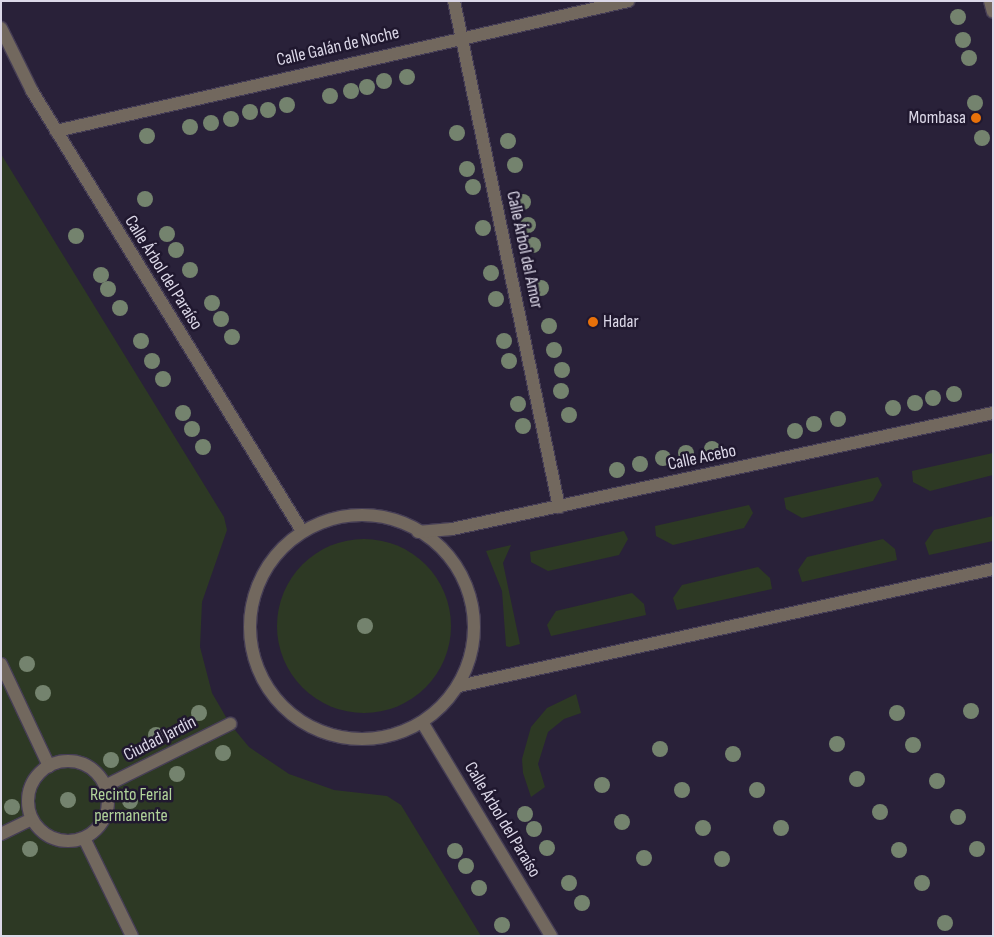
<!DOCTYPE html>
<meta charset="utf-8">
<style>
body{margin:0}
#map{position:relative;width:994px;height:937px;overflow:hidden;background:#292139;font-family:"Sofia Sans Condensed",sans-serif}
div>[style]{position:absolute}
.green>*{inset:0;background:#2d3924}
.round{border-radius:50%}
.roads{filter:drop-shadow(1px 0 #463e55) drop-shadow(-1px 0 #463e55) drop-shadow(0 1px #463e55) drop-shadow(0 -1px #463e55)}
.minor>*{height:12px;margin:-6px;padding:0 6px;transform-origin:6px;border-radius:6px;background:#72685e}
.minor>.ring{margin:-6px;padding:0;box-sizing:content-box;background:none;border:12px solid #72685e;border-radius:50%}
.trees>*{width:16px;height:16px;margin:-8px;border-radius:50%;background:#74836e}
.dots>*{width:14px;height:14px;translate:-50% -50%;box-sizing:border-box;border:2px solid #20182f;border-radius:50%}
span{translate:-50% -50%;white-space:nowrap;text-align:center;line-height:1.15;-webkit-text-stroke:5px #20182f;paint-order:stroke}
.street-label{font-size:18px;color:#dcd8e8}
.poi-label{font-size:18px;color:#dcd8e8}
.right{translate:-100% -50%;text-align:right}
.left{translate:0 -50%;text-align:left}
.park-label{font-size:18px;color:#b1d49a}
.frame{position:absolute;inset:0;border:2px solid #dcd8e8;pointer-events:none}
</style>
<div id="map">
<div class="green">
<i style="clip-path:polygon(1px 154px,224px 517px,227px 530px,202px 602px,200px 647px,212px 693px,230px 724px,249px 747px,289px 774px,334px 790px,387px 796px,401px 805px,481px 936px,1px 936px)"></i>
<i style="clip-path:polygon(993px 453px,993px 475px,930px 491px,913px 482px,912px 471px)"></i>
<i style="clip-path:polygon(878px 477px,882px 485px,873px 501px,802px 518px,786px 509px,784px 498px)"></i>
<i style="clip-path:polygon(749px 505px,753px 513px,744px 528px,673px 545px,656px 536px,655px 526px)"></i>
<i style="clip-path:polygon(993px 516px,993px 541px,929px 555px,925px 543px,934px 530px)"></i>
<i style="clip-path:polygon(624px 531px,628px 539px,619px 555px,548px 571px,531px 562px,530px 552px)"></i>
<i style="clip-path:polygon(883px 539px,895px 549px,897px 560px,802px 582px,798px 570px,807px 557px)"></i>
<i class="round" style="left:277px;top:539px;width:174px;height:174px"></i>
<i style="clip-path:polygon(511px 545px,503px 563px,520px 644px,509px 647px,506px 646px,502px 591px,486px 551px)"></i>
<i style="clip-path:polygon(758px 567px,770px 578px,772px 589px,677px 610px,673px 598px,682px 585px)"></i>
<i style="clip-path:polygon(632px 593px,644px 604px,646px 615px,551px 636px,547px 625px,556px 611px)"></i>
<i style="clip-path:polygon(576px 694px,581px 713px,564px 719px,548px 732px,538px 764px,545px 787px,531px 797px,523px 773px,522px 759px,531px 727px,547px 708px)"></i>
</div>
<div class="roads">
<div class="minor">
<i style="left:454px;top:1px;width:517px;rotate:78.28deg"></i>
<i style="left:990px;top:1px;width:11px;rotate:75deg"></i>
<i style="left:1px;top:28px;width:70px;rotate:63.8deg"></i>
<i style="left:32px;top:91px;width:516px;rotate:58.47deg"></i>
<i style="left:56px;top:131px;width:587px;rotate:-12.8deg"></i>
<i class="ring" style="left:250px;top:515px;width:212px;height:212px"></i>
<i style="left:418px;top:532px;width:34px;rotate:-5deg"></i>
<i style="left:452px;top:529px;width:553px;rotate:-12.1deg"></i>
<i style="left:1px;top:664px;width:113px;rotate:64.8deg"></i>
<i style="left:459px;top:686px;width:547px;rotate:-12.36deg"></i>
<i style="left:422px;top:722px;width:250px;rotate:58.9deg"></i>
<i class="ring" style="left:28px;top:761px;width:68px;height:68px"></i>
<i style="left:105px;top:786px;width:140px;rotate:-26.4deg"></i>
<i style="left:1px;top:834px;width:34px;rotate:-26deg"></i>
<i style="left:84px;top:838px;width:109px;rotate:63.9deg"></i>
</div>
</div>
<div class="trees">
<i style="left:958px;top:17px"></i>
<i style="left:963px;top:40px"></i>
<i style="left:969px;top:58px"></i>
<i style="left:407px;top:77px"></i>
<i style="left:384px;top:81px"></i>
<i style="left:367px;top:87px"></i>
<i style="left:351px;top:91px"></i>
<i style="left:330px;top:96px"></i>
<i style="left:975px;top:103px"></i>
<i style="left:287px;top:105px"></i>
<i style="left:268px;top:110px"></i>
<i style="left:250px;top:112px"></i>
<i style="left:231px;top:119px"></i>
<i style="left:211px;top:123px"></i>
<i style="left:190px;top:127px"></i>
<i style="left:457px;top:133px"></i>
<i style="left:147px;top:136px"></i>
<i style="left:982px;top:138px"></i>
<i style="left:508px;top:141px"></i>
<i style="left:515px;top:165px"></i>
<i style="left:467px;top:169px"></i>
<i style="left:473px;top:187px"></i>
<i style="left:145px;top:199px"></i>
<i style="left:523px;top:202px"></i>
<i style="left:528px;top:225px"></i>
<i style="left:483px;top:228px"></i>
<i style="left:167px;top:234px"></i>
<i style="left:76px;top:236px"></i>
<i style="left:533px;top:245px"></i>
<i style="left:176px;top:250px"></i>
<i style="left:190px;top:270px"></i>
<i style="left:491px;top:273px"></i>
<i style="left:101px;top:275px"></i>
<i style="left:541px;top:288px"></i>
<i style="left:108px;top:289px"></i>
<i style="left:496px;top:299px"></i>
<i style="left:212px;top:303px"></i>
<i style="left:120px;top:308px"></i>
<i style="left:221px;top:319px"></i>
<i style="left:549px;top:326px"></i>
<i style="left:232px;top:337px"></i>
<i style="left:141px;top:341px"></i>
<i style="left:504px;top:341px"></i>
<i style="left:554px;top:350px"></i>
<i style="left:152px;top:361px"></i>
<i style="left:509px;top:361px"></i>
<i style="left:562px;top:370px"></i>
<i style="left:163px;top:379px"></i>
<i style="left:561px;top:391px"></i>
<i style="left:954px;top:394px"></i>
<i style="left:933px;top:398px"></i>
<i style="left:915px;top:403px"></i>
<i style="left:518px;top:404px"></i>
<i style="left:893px;top:408px"></i>
<i style="left:183px;top:413px"></i>
<i style="left:569px;top:415px"></i>
<i style="left:838px;top:419px"></i>
<i style="left:814px;top:424px"></i>
<i style="left:523px;top:426px"></i>
<i style="left:192px;top:429px"></i>
<i style="left:795px;top:431px"></i>
<i style="left:203px;top:447px"></i>
<i style="left:712px;top:449px"></i>
<i style="left:686px;top:453px"></i>
<i style="left:663px;top:458px"></i>
<i style="left:640px;top:464px"></i>
<i style="left:617px;top:470px"></i>
<i style="left:365px;top:626px"></i>
<i style="left:27px;top:664px"></i>
<i style="left:43px;top:693px"></i>
<i style="left:971px;top:711px"></i>
<i style="left:199px;top:713px"></i>
<i style="left:897px;top:713px"></i>
<i style="left:156px;top:735px"></i>
<i style="left:837px;top:744px"></i>
<i style="left:913px;top:745px"></i>
<i style="left:660px;top:749px"></i>
<i style="left:223px;top:753px"></i>
<i style="left:733px;top:754px"></i>
<i style="left:111px;top:760px"></i>
<i style="left:177px;top:774px"></i>
<i style="left:857px;top:779px"></i>
<i style="left:937px;top:781px"></i>
<i style="left:602px;top:785px"></i>
<i style="left:682px;top:790px"></i>
<i style="left:757px;top:790px"></i>
<i style="left:68px;top:800px"></i>
<i style="left:130px;top:801px"></i>
<i style="left:12px;top:807px"></i>
<i style="left:880px;top:812px"></i>
<i style="left:525px;top:814px"></i>
<i style="left:958px;top:817px"></i>
<i style="left:622px;top:822px"></i>
<i style="left:703px;top:828px"></i>
<i style="left:781px;top:828px"></i>
<i style="left:534px;top:829px"></i>
<i style="left:547px;top:848px"></i>
<i style="left:30px;top:849px"></i>
<i style="left:977px;top:849px"></i>
<i style="left:899px;top:850px"></i>
<i style="left:455px;top:851px"></i>
<i style="left:644px;top:858px"></i>
<i style="left:722px;top:859px"></i>
<i style="left:466px;top:866px"></i>
<i style="left:569px;top:883px"></i>
<i style="left:922px;top:883px"></i>
<i style="left:479px;top:888px"></i>
<i style="left:582px;top:903px"></i>
<i style="left:945px;top:923px"></i>
<i style="left:502px;top:925px"></i>
</div>
<div class="dots">
<i style="left:976px;top:118px;background:#e8710a"></i>
<i style="left:593px;top:322px;background:#e8710a"></i>
</div>
<div class="street-label">
<span style="left:338px;top:47px;rotate:-13deg">Calle Galán de Noche</span>
<span style="left:524px;top:250px;rotate:78deg">Calle Árbol del Amor</span>
<span style="left:163px;top:273px;rotate:58deg">Calle Árbol del Paraíso</span>
<span style="left:702px;top:458px;rotate:-12deg">Calle Acebo</span>
<span style="left:160px;top:739px;rotate:-27deg">Ciudad Jardín</span>
<span style="left:502px;top:820px;rotate:59deg">Calle Árbol del Paraíso</span>
</div>
<div class="poi-label">
<span class="right" style="left:966px;top:118px">Mombasa</span>
<span class="left" style="left:603px;top:322px">Hadar</span>
</div>
<div class="park-label">
<span style="left:131px;top:806px">Recinto Ferial<br>permanente</span>
</div>
<div class="frame"></div>
</div>
